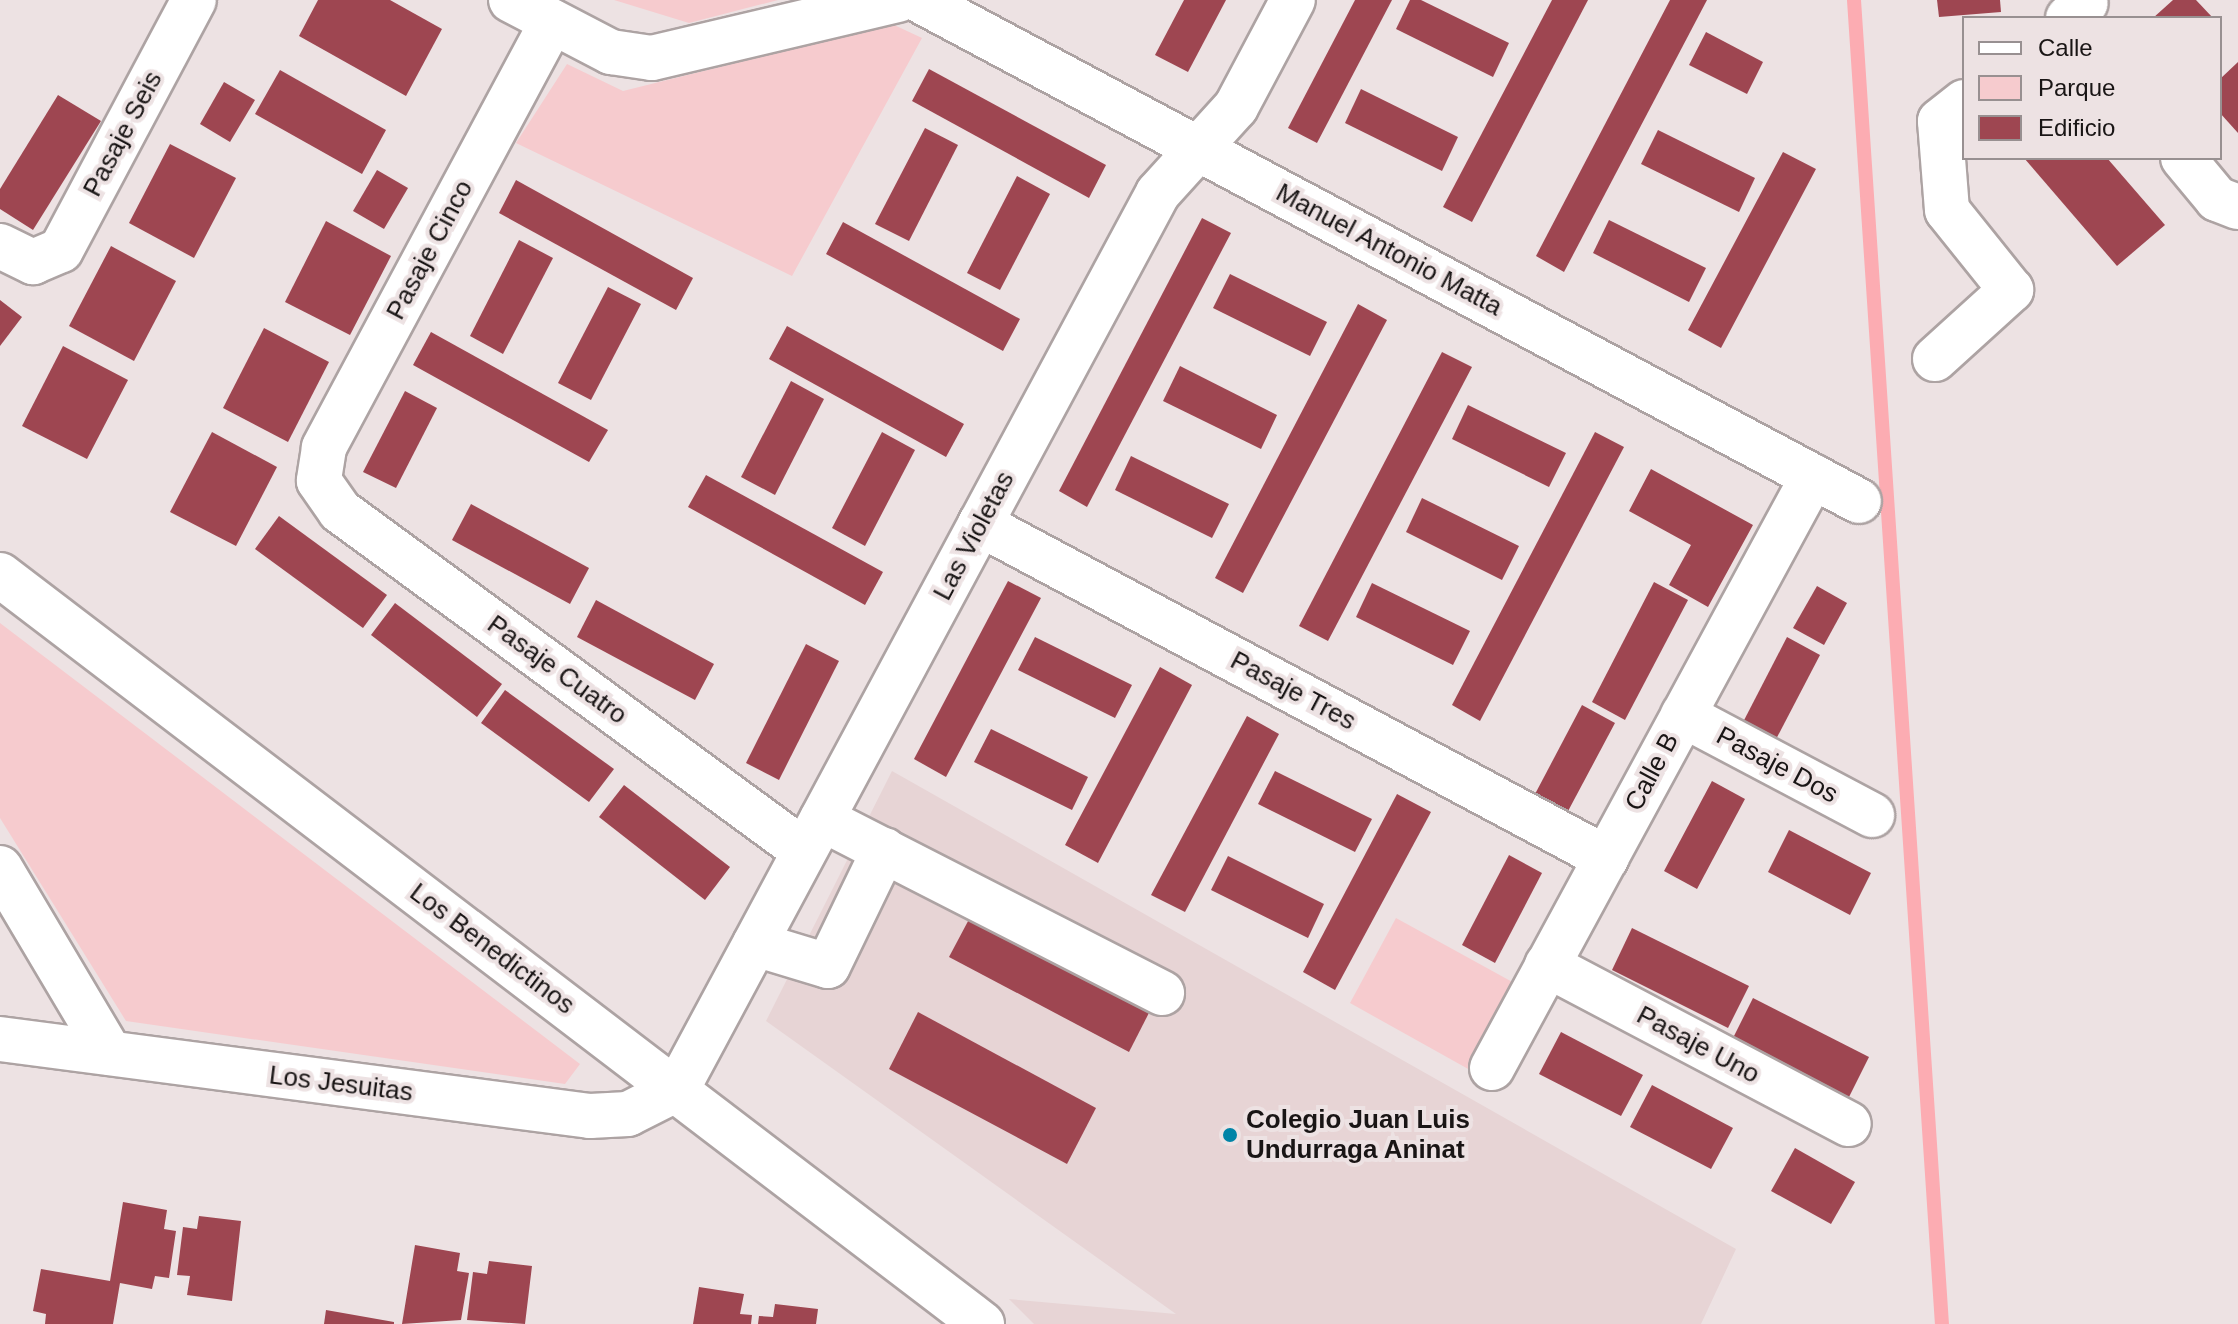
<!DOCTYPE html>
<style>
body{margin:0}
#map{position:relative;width:2238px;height:1324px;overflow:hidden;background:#ede2e3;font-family:Helvetica,sans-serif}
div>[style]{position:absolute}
.built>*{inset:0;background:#e7d4d5}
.green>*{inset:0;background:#f6cbce}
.stream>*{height:14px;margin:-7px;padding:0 7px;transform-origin:7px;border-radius:7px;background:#fcacb2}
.building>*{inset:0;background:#9e4651}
.roads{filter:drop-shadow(2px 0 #ada3a3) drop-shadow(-2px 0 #ada3a3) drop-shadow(0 2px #ada3a3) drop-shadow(0 -2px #ada3a3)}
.minor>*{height:44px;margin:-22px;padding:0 22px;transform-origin:22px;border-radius:22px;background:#fff}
.dots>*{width:22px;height:22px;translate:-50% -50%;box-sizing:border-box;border:4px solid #ede2e3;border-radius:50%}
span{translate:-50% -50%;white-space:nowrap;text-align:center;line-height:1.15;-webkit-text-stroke:8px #ede2e3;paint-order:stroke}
.street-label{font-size:26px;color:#191515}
.poi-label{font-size:26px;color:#191515;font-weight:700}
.left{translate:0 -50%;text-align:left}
.legend{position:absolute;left:1962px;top:16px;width:260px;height:144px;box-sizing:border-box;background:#ede2e3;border:2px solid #989091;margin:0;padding:10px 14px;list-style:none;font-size:24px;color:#191515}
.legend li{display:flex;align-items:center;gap:16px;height:40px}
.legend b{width:40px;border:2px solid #989091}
</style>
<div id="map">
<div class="built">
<i style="clip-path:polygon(892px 771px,1736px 1249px,1701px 1324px,1034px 1324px,1009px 1299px,1176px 1314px,766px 1021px)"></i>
</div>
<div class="green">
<i style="clip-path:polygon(614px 0,778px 0,689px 23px)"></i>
<i style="clip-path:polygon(892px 24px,922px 38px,792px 276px,516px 143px,567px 64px,623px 91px)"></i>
<i style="clip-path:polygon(0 623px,580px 1064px,565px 1084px,126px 1021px,0 818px)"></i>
<i style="clip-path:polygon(1396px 918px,1516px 984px,1470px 1070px,1350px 1003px)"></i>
</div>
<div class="stream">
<i style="left:1854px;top:0;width:1327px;rotate:86.2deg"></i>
</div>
<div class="building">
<i style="clip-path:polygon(318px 0,390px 0,442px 29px,406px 96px,299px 36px)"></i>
<i style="clip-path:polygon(1184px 0,1226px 0,1188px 72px,1155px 55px)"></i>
<i style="clip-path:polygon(1355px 0,1392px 0,1317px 143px,1288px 128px)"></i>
<i style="clip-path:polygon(1410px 0,1421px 0,1509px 43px,1493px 77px,1396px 29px)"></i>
<i style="clip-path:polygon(1552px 0,1588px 0,1472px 222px,1443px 207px)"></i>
<i style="clip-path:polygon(1670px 0,1707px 0,1564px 272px,1536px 256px)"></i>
<i style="clip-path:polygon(1937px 0,2000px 0,2001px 12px,1939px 17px)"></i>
<i style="clip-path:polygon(2173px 0,2196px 0,2213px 18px,2153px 18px)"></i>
<i style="clip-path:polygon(1706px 32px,1763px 62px,1747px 94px,1689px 65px)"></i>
<i style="clip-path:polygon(2238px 62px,2238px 133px,2220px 113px,2220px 79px)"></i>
<i style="clip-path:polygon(929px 69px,1106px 165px,1089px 198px,912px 101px)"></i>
<i style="clip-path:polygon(280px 70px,386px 130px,362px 174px,255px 114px)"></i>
<i style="clip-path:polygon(224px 82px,255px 100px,230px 142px,200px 124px)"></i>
<i style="clip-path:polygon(1361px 89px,1458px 137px,1442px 171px,1345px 123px)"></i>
<i style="clip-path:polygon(58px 95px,101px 121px,33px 230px,0 209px,0 189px)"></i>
<i style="clip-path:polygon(925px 128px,958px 145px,909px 241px,875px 224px)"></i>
<i style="clip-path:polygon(1658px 130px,1755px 178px,1739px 212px,1641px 164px)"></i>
<i style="clip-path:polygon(170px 144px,236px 178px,194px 258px,129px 223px)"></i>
<i style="clip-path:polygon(1783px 152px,1816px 169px,1721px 348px,1688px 330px)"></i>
<i style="clip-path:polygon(2024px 158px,2107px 158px,2165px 225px,2117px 266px)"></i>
<i style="clip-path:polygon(377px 170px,408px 188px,384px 229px,353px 211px)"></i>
<i style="clip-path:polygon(1017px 176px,1050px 194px,1000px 290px,967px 273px)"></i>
<i style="clip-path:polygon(516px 180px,693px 278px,676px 310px,499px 213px)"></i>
<i style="clip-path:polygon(1202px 218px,1231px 233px,1087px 507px,1059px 491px)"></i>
<i style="clip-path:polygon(1609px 220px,1706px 268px,1689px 302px,1593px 253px)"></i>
<i style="clip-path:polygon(326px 221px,391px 256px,350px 335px,285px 302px)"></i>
<i style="clip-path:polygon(843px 222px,1020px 319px,1003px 351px,826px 254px)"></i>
<i style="clip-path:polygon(519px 240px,553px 258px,503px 354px,470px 336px)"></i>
<i style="clip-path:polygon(111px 246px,176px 281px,134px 361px,69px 326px)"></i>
<i style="clip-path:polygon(1230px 274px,1327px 322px,1310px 356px,1213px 308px)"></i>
<i style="clip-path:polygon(608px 287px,641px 304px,591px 400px,558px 383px)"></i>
<i style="clip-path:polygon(0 300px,22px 317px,0 346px)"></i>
<i style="clip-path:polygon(1358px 304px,1387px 320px,1243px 593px,1215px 578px)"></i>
<i style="clip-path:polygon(787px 326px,964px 424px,946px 457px,769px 359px)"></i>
<i style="clip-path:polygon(264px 328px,329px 362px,288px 442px,223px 408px)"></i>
<i style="clip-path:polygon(431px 332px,608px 430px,589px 462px,413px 365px)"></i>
<i style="clip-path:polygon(63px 346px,128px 380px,87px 459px,22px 426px)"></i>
<i style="clip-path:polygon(1442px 352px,1472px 367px,1328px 641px,1299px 626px)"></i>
<i style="clip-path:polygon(1180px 366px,1277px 415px,1261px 449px,1163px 401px)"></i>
<i style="clip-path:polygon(791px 381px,824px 399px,775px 495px,741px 477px)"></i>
<i style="clip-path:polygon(405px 391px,437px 408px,396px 488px,363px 472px)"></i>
<i style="clip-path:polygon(1468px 405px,1566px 453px,1549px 487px,1452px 439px)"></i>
<i style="clip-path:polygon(212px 432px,277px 467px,236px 546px,170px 512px)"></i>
<i style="clip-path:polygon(882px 432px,915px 450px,865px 546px,832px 528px)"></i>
<i style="clip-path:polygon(1595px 432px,1624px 447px,1480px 721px,1452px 705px)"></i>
<i style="clip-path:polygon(1131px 456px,1229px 504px,1212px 538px,1115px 490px)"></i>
<i style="clip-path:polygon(1651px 469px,1753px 525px,1708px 607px,1669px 585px,1691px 545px,1629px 511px)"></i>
<i style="clip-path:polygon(706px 475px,883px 572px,865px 605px,688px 507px)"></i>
<i style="clip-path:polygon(1422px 498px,1519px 546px,1502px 580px,1406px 532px)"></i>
<i style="clip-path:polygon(471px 504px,589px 568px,570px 604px,452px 540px)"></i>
<i style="clip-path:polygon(279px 516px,387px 595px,363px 628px,255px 549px)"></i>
<i style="clip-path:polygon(1008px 581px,1041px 598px,946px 777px,914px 759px)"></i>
<i style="clip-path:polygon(1654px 582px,1688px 600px,1625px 720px,1592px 702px)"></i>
<i style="clip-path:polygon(1372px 583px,1470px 631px,1453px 665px,1356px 617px)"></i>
<i style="clip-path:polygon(1817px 586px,1847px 603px,1824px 645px,1793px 628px)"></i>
<i style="clip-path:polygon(596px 600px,714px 664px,695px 700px,577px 637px)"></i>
<i style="clip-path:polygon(395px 603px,502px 684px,477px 717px,371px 635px)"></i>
<i style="clip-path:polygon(1035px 637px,1132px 685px,1115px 718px,1018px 670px)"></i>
<i style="clip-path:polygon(1787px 637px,1820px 655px,1773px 745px,1740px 728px)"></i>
<i style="clip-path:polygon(806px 644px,839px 661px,779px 780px,746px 763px)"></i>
<i style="clip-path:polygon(1160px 667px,1192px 685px,1098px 863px,1065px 845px)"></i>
<i style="clip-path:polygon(505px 690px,614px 769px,589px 802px,481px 723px)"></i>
<i style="clip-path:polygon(1582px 705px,1615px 723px,1567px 813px,1534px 796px)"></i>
<i style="clip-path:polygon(1247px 716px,1279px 734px,1185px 912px,1151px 895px)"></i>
<i style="clip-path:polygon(991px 729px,1088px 777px,1072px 810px,974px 762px)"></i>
<i style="clip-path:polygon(1275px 771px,1372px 819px,1355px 852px,1258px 804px)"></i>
<i style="clip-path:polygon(1712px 781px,1745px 799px,1697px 889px,1664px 871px)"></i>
<i style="clip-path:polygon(624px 785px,730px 867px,705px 900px,599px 817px)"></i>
<i style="clip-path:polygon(1397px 794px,1431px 812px,1335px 990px,1303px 972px)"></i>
<i style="clip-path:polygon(1789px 830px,1871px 873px,1850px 915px,1768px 872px)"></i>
<i style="clip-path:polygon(1509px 855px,1542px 873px,1495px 963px,1462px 945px)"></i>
<i style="clip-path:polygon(1228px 856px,1324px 904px,1308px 938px,1211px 890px)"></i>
<i style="clip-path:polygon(975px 908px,1154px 1003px,1129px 1052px,949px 957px)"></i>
<i style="clip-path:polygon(1632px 928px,1749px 986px,1728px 1028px,1612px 970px)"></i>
<i style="clip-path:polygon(1753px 998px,1869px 1057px,1848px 1099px,1732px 1040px)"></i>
<i style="clip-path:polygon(918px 1012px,1096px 1108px,1067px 1164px,889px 1069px)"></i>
<i style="clip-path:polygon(1561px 1032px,1643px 1075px,1621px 1116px,1539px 1074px)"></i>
<i style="clip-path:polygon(1652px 1085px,1733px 1128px,1711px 1169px,1630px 1127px)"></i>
<i style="clip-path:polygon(1795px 1148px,1855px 1182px,1831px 1224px,1771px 1191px)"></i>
<i style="clip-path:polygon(123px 1202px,167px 1210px,164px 1229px,176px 1231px,169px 1278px,155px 1276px,152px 1289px,120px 1283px,113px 1324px,45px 1324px,46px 1314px,33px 1311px,41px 1269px,110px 1281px)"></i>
<i style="clip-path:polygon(199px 1216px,241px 1221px,232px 1301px,187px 1295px,190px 1276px,177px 1275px,183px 1227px,197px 1229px)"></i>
<i style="clip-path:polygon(415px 1245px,460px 1253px,457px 1271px,469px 1273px,461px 1320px,402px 1324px)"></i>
<i style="clip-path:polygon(489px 1261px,532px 1266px,525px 1324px,467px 1320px,473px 1272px,487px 1274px)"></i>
<i style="clip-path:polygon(699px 1287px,744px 1294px,740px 1314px,752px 1315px,751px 1324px,693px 1324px)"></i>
<i style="clip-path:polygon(775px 1304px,818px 1309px,816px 1324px,758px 1324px,759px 1316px,773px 1317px)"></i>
<i style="clip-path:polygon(326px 1310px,394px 1322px,394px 1324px,324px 1324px)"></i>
</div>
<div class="roads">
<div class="minor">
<i style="left:511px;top:0;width:113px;rotate:27.5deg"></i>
<i style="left:611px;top:52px;width:41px;rotate:8.3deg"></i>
<i style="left:652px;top:58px;width:253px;rotate:-13.3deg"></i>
<i style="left:919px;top:0;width:1065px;rotate:28.06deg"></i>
<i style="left:2068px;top:18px;width:23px;rotate:-40deg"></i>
<i style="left:552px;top:22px;width:483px;rotate:118.2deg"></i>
<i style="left:324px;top:448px;width:33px;rotate:99deg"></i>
<i style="left:319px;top:481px;width:37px;rotate:55deg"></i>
<i style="left:340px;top:511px;width:575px;rotate:36.23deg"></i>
<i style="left:2183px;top:158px;width:53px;rotate:50.3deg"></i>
<i style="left:2217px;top:199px;width:22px;rotate:21deg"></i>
<i style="left:0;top:246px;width:37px;rotate:26deg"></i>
<i style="left:33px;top:262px;width:30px;rotate:-23deg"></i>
<i style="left:61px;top:250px;width:283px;rotate:-62deg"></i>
<i style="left:1935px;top:359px;width:103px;rotate:-42.2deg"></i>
<i style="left:2011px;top:290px;width:102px;rotate:-128.7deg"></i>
<i style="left:1947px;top:210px;width:89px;rotate:-94.5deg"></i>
<i style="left:1940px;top:121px;width:31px;rotate:-38deg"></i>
<i style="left:980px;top:524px;width:710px;rotate:28.08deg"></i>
<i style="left:0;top:575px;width:1235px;rotate:37.33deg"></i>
<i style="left:1683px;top:715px;width:214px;rotate:27.9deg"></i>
<i style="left:822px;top:819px;width:382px;rotate:27.1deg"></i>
<i style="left:0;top:868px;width:215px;rotate:59.3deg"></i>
<i style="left:755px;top:944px;width:76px;rotate:16.8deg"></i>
<i style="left:828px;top:966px;width:129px;rotate:-64.2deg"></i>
<i style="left:1547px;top:965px;width:341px;rotate:27.8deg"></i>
<i style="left:0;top:1039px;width:595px;rotate:7.44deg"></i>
<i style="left:590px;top:1116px;width:38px;rotate:-3deg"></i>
<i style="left:628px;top:1114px;width:55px;rotate:-27deg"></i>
<i style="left:677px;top:1089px;width:1017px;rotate:-61.77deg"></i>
<i style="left:1158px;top:193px;width:116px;rotate:-47.8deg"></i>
<i style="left:1236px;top:107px;width:121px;rotate:-62deg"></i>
<i style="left:1492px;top:1068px;width:673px;rotate:-61.53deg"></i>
</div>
</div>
<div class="dots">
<i style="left:1230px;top:1135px;background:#0084a7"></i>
</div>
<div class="street-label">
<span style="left:123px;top:134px;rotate:-62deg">Pasaje Seis</span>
<span style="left:430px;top:250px;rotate:-62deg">Pasaje Cinco</span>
<span style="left:1389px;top:250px;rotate:28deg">Manuel Antonio Matta</span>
<span style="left:974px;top:536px;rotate:-62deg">Las Violetas</span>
<span style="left:557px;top:670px;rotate:36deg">Pasaje Cuatro</span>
<span style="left:1293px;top:691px;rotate:28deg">Pasaje Tres</span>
<span style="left:1777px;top:765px;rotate:28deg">Pasaje Dos</span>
<span style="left:1652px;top:772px;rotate:-62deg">Calle B</span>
<span style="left:492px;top:949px;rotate:37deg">Los Benedictinos</span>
<span style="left:1698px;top:1045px;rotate:28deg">Pasaje Uno</span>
<span style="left:341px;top:1084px;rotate:7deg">Los Jesuitas</span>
</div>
<div class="poi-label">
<span class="left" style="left:1246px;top:1135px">Colegio Juan Luis<br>Undurraga Aninat</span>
</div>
<ul class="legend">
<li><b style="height:10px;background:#fff"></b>Calle</li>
<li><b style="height:22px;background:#f6cbce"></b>Parque</li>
<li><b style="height:22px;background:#9e4651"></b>Edificio</li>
</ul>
</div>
